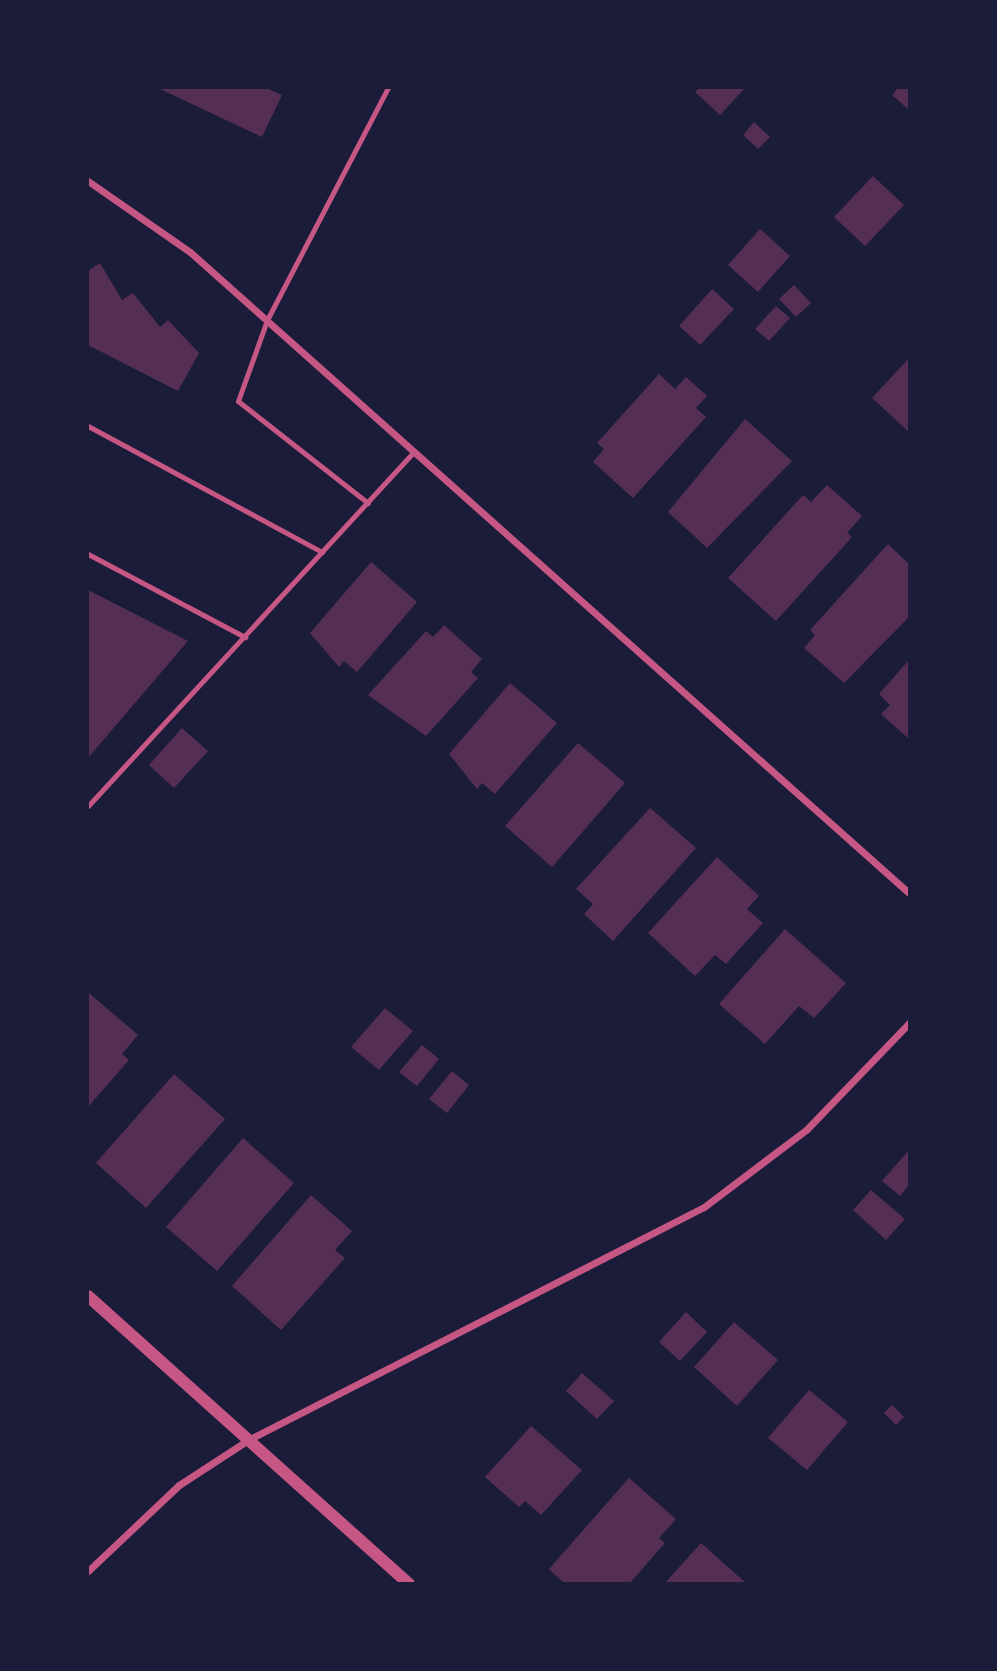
<!DOCTYPE html>
<style>
body{margin:0}
#map{position:relative;width:997px;height:1671px;overflow:hidden;background:#1b1b3a;font-family:Rubik,sans-serif}
div>[style]{position:absolute}
.building>*{inset:0;background:#542f53}
.service>*{height:5px;margin:-2.5px;padding:0 2.5px;transform-origin:2.5px;border-radius:2.5px;background:#c65784}
.minor>*{height:7px;margin:-3.5px;padding:0 3.5px;transform-origin:3.5px;border-radius:3.5px;background:#c65784}
.tertiary>*{height:12px;margin:-6px;padding:0 6px;transform-origin:6px;border-radius:6px;background:#c65784}
span{translate:-50% -50%;white-space:nowrap;text-align:center;line-height:1.15;-webkit-text-stroke:5px #1b1b3a;paint-order:stroke}
.frame{position:absolute;inset:0;border:89px solid #1b1b3a;pointer-events:none}
</style>
<div id="map">
<div class="building">
<i style="clip-path:polygon(158px 88px,266px 88px,282px 95px,262px 137px)"></i>
<i style="clip-path:polygon(699px 88px,745px 88px,720px 115px,695px 92px)"></i>
<i style="clip-path:polygon(898px 88px,909px 88px,909px 110px,892px 95px)"></i>
<i style="clip-path:polygon(754px 122px,770px 137px,758px 149px,743px 135px)"></i>
<i style="clip-path:polygon(873px 176px,904px 205px,865px 246px,834px 217px)"></i>
<i style="clip-path:polygon(760px 229px,790px 256px,758px 292px,728px 265px)"></i>
<i style="clip-path:polygon(100px 263px,122px 300px,133px 293px,160px 327px,168px 320px,199px 353px,178px 391px,88px 345px,88px 271px)"></i>
<i style="clip-path:polygon(794px 285px,811px 303px,796px 317px,779px 299px)"></i>
<i style="clip-path:polygon(712px 289px,734px 309px,700px 345px,679px 326px)"></i>
<i style="clip-path:polygon(776px 306px,790px 318px,769px 341px,755px 329px)"></i>
<i style="clip-path:polygon(909px 358px,909px 432px,872px 398px)"></i>
<i style="clip-path:polygon(659px 374px,675px 389px,686px 377px,707px 396px,696px 408px,706px 417px,633px 498px,593px 462px,604px 449px,597px 443px)"></i>
<i style="clip-path:polygon(745px 419px,792px 461px,707px 548px,668px 512px)"></i>
<i style="clip-path:polygon(827px 485px,862px 516px,847px 533px,852px 537px,776px 621px,728px 578px,803px 495px,811px 502px)"></i>
<i style="clip-path:polygon(888px 544px,909px 564px,909px 617px,844px 683px,804px 648px,815px 635px,810px 630px)"></i>
<i style="clip-path:polygon(371px 562px,417px 602px,357px 672px,344px 661px,339px 667px,310px 633px)"></i>
<i style="clip-path:polygon(88px 590px,188px 641px,88px 758px)"></i>
<i style="clip-path:polygon(444px 625px,482px 659px,471px 672px,478px 678px,426px 736px,368px 695px,426px 631px,433px 637px)"></i>
<i style="clip-path:polygon(909px 660px,909px 739px,881px 714px,890px 705px,879px 694px)"></i>
<i style="clip-path:polygon(510px 683px,557px 723px,495px 794px,482px 783px,477px 789px,449px 754px)"></i>
<i style="clip-path:polygon(182px 728px,208px 751px,174px 788px,149px 765px)"></i>
<i style="clip-path:polygon(578px 743px,625px 783px,552px 867px,505px 826px)"></i>
<i style="clip-path:polygon(650px 808px,696px 848px,613px 941px,584px 914px,593px 904px,576px 889px)"></i>
<i style="clip-path:polygon(717px 857px,759px 896px,747px 909px,763px 923px,726px 964px,715px 955px,695px 976px,648px 933px)"></i>
<i style="clip-path:polygon(785px 929px,846px 983px,814px 1018px,799px 1006px,765px 1044px,719px 1004px)"></i>
<i style="clip-path:polygon(89px 993px,138px 1035px,122px 1054px,129px 1060px,88px 1107px)"></i>
<i style="clip-path:polygon(385px 1008px,413px 1031px,379px 1070px,351px 1047px)"></i>
<i style="clip-path:polygon(422px 1045px,439px 1059px,417px 1086px,399px 1072px)"></i>
<i style="clip-path:polygon(452px 1071px,469px 1085px,447px 1113px,429px 1099px)"></i>
<i style="clip-path:polygon(174px 1074px,225px 1119px,146px 1208px,96px 1163px)"></i>
<i style="clip-path:polygon(243px 1138px,294px 1183px,217px 1271px,166px 1227px)"></i>
<i style="clip-path:polygon(909px 1150px,909px 1185px,900px 1196px,882px 1181px)"></i>
<i style="clip-path:polygon(871px 1190px,905px 1219px,886px 1240px,853px 1210px)"></i>
<i style="clip-path:polygon(311px 1195px,352px 1231px,335px 1250px,345px 1258px,281px 1330px,232px 1286px)"></i>
<i style="clip-path:polygon(686px 1312px,707px 1332px,680px 1361px,659px 1342px)"></i>
<i style="clip-path:polygon(734px 1322px,778px 1360px,737px 1406px,694px 1367px)"></i>
<i style="clip-path:polygon(582px 1373px,614px 1401px,597px 1419px,566px 1391px)"></i>
<i style="clip-path:polygon(809px 1390px,848px 1422px,807px 1470px,768px 1438px)"></i>
<i style="clip-path:polygon(892px 1405px,904px 1417px,896px 1425px,884px 1413px)"></i>
<i style="clip-path:polygon(531px 1426px,582px 1470px,541px 1515px,525px 1501px,519px 1507px,485px 1477px)"></i>
<i style="clip-path:polygon(629px 1478px,676px 1519px,659px 1538px,665px 1543px,629px 1584px,565px 1584px,549px 1569px)"></i>
<i style="clip-path:polygon(701px 1543px,747px 1584px,664px 1584px)"></i>
</div>
<div class="service">
<i style="left:88px;top:426px;width:266px;rotate:28.3deg"></i>
<i style="left:368px;top:503px;width:165px;rotate:-141.9deg"></i>
<i style="left:238px;top:401px;width:86px;rotate:-70.3deg"></i>
<i style="left:267px;top:320px;width:262px;rotate:-62.5deg"></i>
<i style="left:88px;top:554px;width:178px;rotate:27.9deg"></i>
<i style="left:88px;top:806px;width:481px;rotate:-47.4deg"></i>
</div>
<div class="minor">
<i style="left:88px;top:181px;width:124px;rotate:34.8deg"></i>
<i style="left:190px;top:252px;width:963px;rotate:41.72deg"></i>
<i style="left:88px;top:1571px;width:125px;rotate:-43.4deg"></i>
<i style="left:179px;top:1485px;width:82px;rotate:-33.1deg"></i>
<i style="left:248px;top:1440px;width:512px;rotate:-27.07deg"></i>
<i style="left:704px;top:1207px;width:129px;rotate:-37.1deg"></i>
<i style="left:807px;top:1129px;width:147px;rotate:-46.1deg"></i>
</div>
<div class="tertiary">
<i style="left:88px;top:1296px;width:431px;rotate:41.9deg"></i>
</div>
<div class="frame"></div>
</div>
